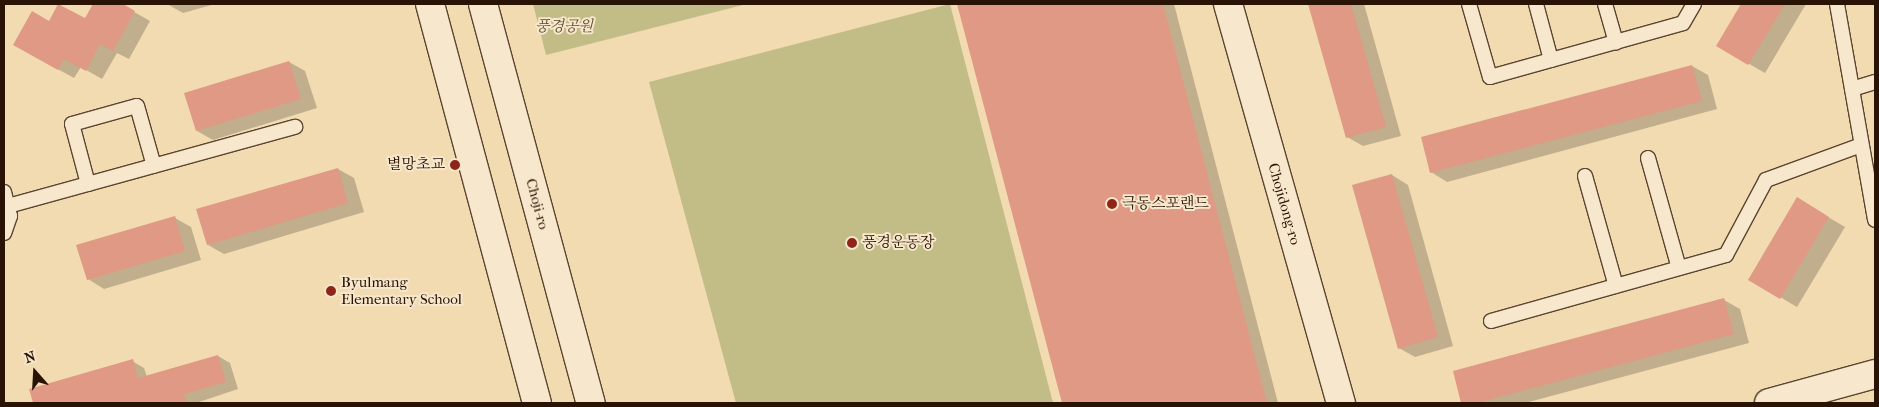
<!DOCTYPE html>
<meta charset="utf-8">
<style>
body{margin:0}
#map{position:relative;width:1879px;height:407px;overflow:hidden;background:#f2dab1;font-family:"IM FELL French Canon","Noto Serif KR",serif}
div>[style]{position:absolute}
.green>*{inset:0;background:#c2bd87}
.shadow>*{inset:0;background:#0003}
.building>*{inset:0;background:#df9985}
.roads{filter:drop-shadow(1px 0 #5a452f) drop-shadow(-1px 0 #5a452f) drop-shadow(0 1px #5a452f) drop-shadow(0 -1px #5a452f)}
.service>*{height:14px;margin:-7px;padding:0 7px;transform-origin:7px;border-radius:7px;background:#f7e7cc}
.tertiary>*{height:28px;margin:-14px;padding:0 14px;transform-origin:14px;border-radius:14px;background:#f7e7cc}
.dots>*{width:14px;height:14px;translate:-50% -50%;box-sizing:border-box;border:2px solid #f7e7cc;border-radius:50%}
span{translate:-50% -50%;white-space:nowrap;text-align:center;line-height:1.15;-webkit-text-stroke:4px #f7e7cc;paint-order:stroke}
.park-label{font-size:15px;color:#5e4e32;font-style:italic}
.poi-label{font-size:15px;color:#281304}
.right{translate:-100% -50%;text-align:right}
.left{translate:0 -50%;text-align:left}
.street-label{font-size:15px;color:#281304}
.frame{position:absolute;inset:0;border:5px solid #281304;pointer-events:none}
.north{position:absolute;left:10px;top:347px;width:50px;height:50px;-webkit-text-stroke:4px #f7e7cc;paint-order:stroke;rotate:341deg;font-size:14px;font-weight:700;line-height:20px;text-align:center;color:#281304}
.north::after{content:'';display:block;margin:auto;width:18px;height:22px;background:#281304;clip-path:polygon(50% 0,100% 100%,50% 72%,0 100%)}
</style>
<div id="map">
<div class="green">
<i style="clip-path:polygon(533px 4px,747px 4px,546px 55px)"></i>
<i style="clip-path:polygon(950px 4px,1053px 403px,736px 403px,649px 82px)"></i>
</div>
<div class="shadow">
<i style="clip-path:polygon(95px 4px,120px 4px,150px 21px,129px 59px,117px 53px,102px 79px,81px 67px,74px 78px,30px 54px,49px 22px,86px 20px)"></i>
<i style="clip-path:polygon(167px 4px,215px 4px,183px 13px)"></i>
<i style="clip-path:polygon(959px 4px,1174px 4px,1278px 403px,1063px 403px)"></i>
<i style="clip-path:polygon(1310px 4px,1364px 4px,1401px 136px,1363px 146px,1347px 137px)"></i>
<i style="clip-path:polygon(1742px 4px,1806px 4px,1765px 73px,1718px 46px)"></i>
<i style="clip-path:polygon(289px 62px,305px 71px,317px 108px,213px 140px,197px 131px)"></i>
<i style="clip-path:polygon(1692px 66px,1708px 75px,1717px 109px,1447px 182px,1431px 172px)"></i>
<i style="clip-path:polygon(338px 169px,354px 178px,364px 212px,224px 254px,208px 245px)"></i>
<i style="clip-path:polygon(1392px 175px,1408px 185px,1453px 346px,1415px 357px,1399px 348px)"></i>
<i style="clip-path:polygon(1797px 199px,1845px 227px,1797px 307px,1750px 279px)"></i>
<i style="clip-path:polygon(175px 218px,191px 227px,201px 260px,104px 289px,88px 279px)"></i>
<i style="clip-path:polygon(1724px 300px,1740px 309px,1749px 343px,1525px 403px,1463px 403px,1454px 372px)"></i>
<i style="clip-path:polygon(218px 356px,230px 363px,238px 389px,196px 403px,33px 403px,132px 361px,144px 368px,147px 377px)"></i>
</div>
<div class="building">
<i style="clip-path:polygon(58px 4px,85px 18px,93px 4px,123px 4px,135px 11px,113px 51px,100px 44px,86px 71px,64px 59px,58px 70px,13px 45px,32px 11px,49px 21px)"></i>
<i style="clip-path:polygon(957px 4px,1163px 4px,1267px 403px,1062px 403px)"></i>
<i style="clip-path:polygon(1308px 4px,1351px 4px,1386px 127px,1346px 138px)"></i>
<i style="clip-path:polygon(1741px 4px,1785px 4px,1748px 65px,1716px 46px)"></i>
<i style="clip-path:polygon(289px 61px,301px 99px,196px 131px,184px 93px)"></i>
<i style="clip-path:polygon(1692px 65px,1702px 101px,1430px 173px,1421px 137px)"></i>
<i style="clip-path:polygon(338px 168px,348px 203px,207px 245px,196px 209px)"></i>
<i style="clip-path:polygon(1392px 174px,1438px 337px,1398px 349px,1352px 185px)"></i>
<i style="clip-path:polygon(1797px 197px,1829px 217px,1780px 299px,1748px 280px)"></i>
<i style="clip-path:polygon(175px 216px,185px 251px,87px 280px,76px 245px)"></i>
<i style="clip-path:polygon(1724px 298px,1734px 334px,1477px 403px,1461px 403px,1453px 371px)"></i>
<i style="clip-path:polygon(218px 355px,226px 382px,184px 394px,187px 403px,33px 403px,29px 389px,133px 359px,138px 378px)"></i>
</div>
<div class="roads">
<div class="service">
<i style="left:1469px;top:4px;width:76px;rotate:74deg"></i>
<i style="left:1490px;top:77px;width:200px;rotate:-15.6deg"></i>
<i style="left:1683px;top:23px;width:22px;rotate:-60deg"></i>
<i style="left:1536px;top:4px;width:58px;rotate:75deg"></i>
<i style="left:1605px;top:4px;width:40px;rotate:74deg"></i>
<i style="left:1837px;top:4px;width:219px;rotate:80deg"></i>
<i style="left:1852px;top:89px;width:24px;rotate:-17deg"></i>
<i style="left:1648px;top:158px;width:114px;rotate:74.3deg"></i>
<i style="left:1585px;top:176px;width:114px;rotate:74.3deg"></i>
<i style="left:88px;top:184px;width:62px;rotate:-104.9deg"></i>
<i style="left:72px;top:124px;width:67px;rotate:-15.5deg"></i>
<i style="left:137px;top:106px;width:62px;rotate:74.2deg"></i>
<i style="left:4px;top:192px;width:25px;rotate:76deg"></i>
<i style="left:10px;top:216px;width:18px;rotate:109deg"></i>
<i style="left:8px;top:206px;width:298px;rotate:-15.4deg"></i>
<i style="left:1491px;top:321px;width:244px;rotate:-15.7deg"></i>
<i style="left:1726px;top:255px;width:85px;rotate:-61.9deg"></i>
<i style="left:1766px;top:180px;width:101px;rotate:-20.2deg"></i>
</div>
<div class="tertiary">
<i style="left:430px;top:4px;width:413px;rotate:75deg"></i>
<i style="left:483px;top:4px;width:413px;rotate:74.9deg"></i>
<i style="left:1228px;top:4px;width:415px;rotate:74.2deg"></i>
<i style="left:1769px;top:403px;width:110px;rotate:-15.3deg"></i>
</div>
</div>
<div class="dots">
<i style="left:455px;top:165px;background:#8f2418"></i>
<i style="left:1112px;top:204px;background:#8f2418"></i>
<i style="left:852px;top:243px;background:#8f2418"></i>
<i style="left:331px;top:291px;background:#8f2418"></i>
</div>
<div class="park-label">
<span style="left:564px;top:27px">풍경공원</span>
</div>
<div class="poi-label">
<span class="right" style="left:445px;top:165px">별망초교</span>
<span class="left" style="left:1122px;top:204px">극동스포랜드</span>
<span class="left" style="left:862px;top:243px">풍경운동장</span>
<span class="left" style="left:341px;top:291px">Byulmang<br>Elementary School</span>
</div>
<div class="street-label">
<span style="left:537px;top:204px;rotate:75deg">Choji-ro</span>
<span style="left:1284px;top:204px;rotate:74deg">Chojidong-ro</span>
</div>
<div class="frame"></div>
<div class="north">N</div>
</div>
